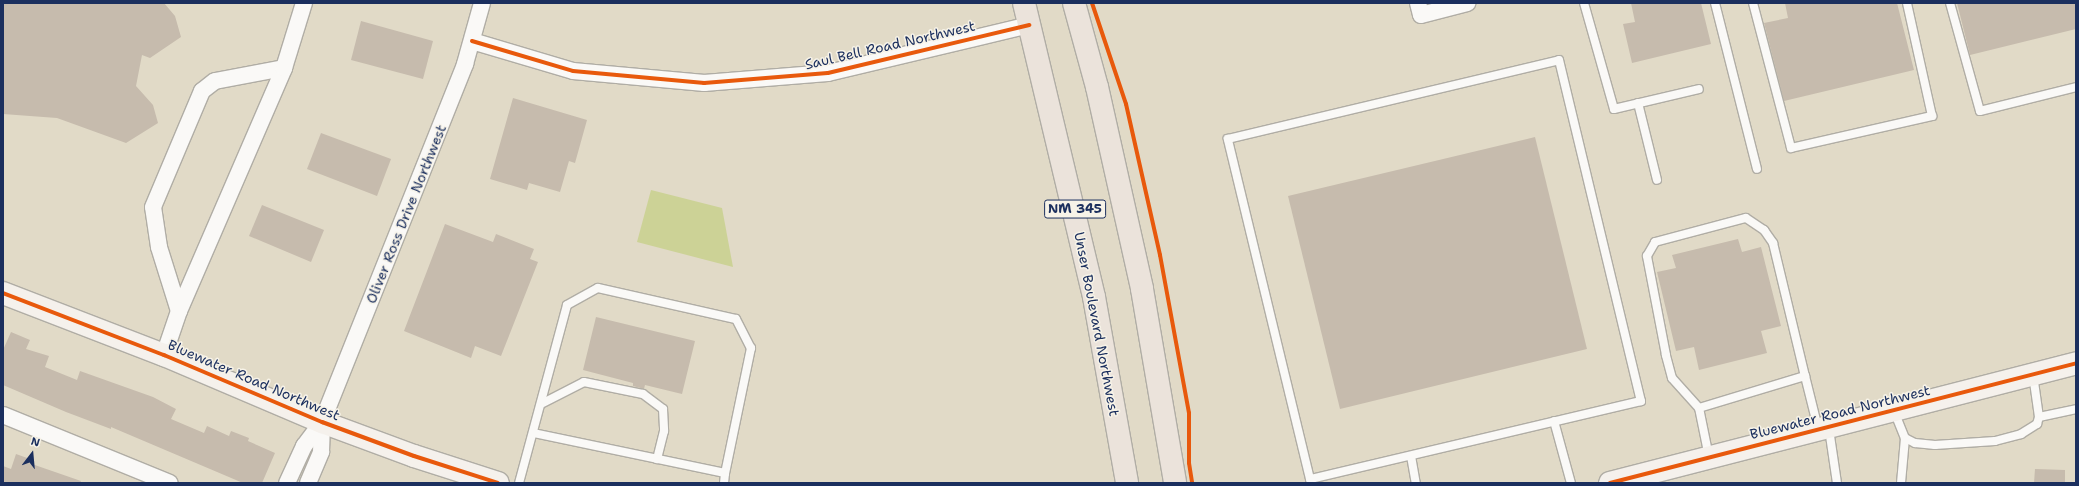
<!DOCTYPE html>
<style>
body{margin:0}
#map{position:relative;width:2079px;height:486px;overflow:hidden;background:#e1dac7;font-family:"Shantell Sans",sans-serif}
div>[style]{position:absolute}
.green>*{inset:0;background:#ccd296}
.building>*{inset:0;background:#c6bbad}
.roads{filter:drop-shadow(1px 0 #b0ada5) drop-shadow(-1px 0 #b0ada5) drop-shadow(0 1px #b0ada5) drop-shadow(0 -1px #b0ada5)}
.lane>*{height:8px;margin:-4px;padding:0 4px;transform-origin:4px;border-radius:4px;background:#faf9f7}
.street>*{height:16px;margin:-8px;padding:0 8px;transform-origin:8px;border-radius:8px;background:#faf9f7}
.secondary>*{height:22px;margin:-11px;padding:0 11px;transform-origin:11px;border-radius:11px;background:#f5f1ec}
.primary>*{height:22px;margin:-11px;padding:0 11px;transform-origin:11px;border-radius:11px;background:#ebe3db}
.cycleway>*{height:4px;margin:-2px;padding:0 2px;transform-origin:2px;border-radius:2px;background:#e8590c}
span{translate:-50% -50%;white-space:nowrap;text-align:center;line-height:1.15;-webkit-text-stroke:3px #f7f3e8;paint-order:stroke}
.shield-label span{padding:1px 3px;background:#f7f3e8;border:1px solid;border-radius:3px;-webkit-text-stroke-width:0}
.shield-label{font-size:13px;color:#1b2f5e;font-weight:700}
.street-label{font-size:14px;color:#1b2f5e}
.frame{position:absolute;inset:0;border:4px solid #1b2f5e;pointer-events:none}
.north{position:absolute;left:12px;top:434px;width:40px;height:40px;-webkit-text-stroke:3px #f7f3e8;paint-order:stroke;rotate:16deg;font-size:11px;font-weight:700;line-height:16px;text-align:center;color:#1b2f5e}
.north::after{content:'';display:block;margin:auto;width:14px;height:18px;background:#1b2f5e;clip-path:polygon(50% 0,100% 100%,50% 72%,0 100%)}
</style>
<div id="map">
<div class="green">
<i style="clip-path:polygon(651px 190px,722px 208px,733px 267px,637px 242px)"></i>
</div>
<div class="building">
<i style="clip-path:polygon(3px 3px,164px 3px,175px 16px,181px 37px,150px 58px,142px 55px,136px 86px,153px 105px,158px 123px,126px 143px,57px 118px,3px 114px)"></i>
<i style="clip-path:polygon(1631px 3px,1701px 3px,1711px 44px,1632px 63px,1623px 24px,1635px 22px)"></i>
<i style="clip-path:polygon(1785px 3px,1897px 3px,1914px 70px,1784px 101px,1764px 23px,1788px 18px)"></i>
<i style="clip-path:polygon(1957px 3px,2076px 3px,2076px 29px,1970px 55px)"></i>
<i style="clip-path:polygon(361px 21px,433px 41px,423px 79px,351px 60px)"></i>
<i style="clip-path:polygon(513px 98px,587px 120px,575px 163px,569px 161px,560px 192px,529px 183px,527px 190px,490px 179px)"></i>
<i style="clip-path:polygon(321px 133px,391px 159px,377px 196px,307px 169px)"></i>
<i style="clip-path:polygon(1535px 137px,1587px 349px,1340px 409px,1288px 196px)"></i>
<i style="clip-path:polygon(262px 205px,324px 230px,311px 262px,249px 236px)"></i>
<i style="clip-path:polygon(445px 224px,493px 242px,496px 234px,534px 249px,530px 259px,538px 262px,501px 356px,475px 346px,471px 358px,404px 331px)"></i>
<i style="clip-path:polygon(1738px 239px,1742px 252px,1761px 247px,1781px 326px,1761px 331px,1767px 353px,1699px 370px,1694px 347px,1676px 351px,1657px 272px,1676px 268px,1672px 255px)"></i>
<i style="clip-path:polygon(596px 317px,695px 341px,682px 394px,645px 385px,644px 389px,633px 386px,633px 383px,583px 370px)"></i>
<i style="clip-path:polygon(11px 332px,30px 340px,26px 349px,49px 356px,45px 367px,77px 380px,80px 371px,153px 397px,176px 409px,171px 419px,204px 433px,207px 426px,229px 436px,231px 431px,249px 438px,248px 441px,275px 453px,262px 483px,243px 483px,111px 427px,111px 429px,66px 412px,3px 385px,3px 350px)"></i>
<i style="clip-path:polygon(16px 454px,30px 459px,29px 463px,81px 481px,80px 483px,3px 483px,3px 466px,11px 469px)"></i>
<i style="clip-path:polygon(2035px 469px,2065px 470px,2065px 483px,2034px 483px)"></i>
</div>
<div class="roads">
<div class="lane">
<i style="left:1584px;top:3px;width:110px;rotate:74.2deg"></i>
<i style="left:1614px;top:109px;width:87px;rotate:-13.2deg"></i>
<i style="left:1715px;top:3px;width:171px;rotate:75.8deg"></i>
<i style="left:1753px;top:3px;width:150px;rotate:75.3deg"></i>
<i style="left:1791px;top:148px;width:145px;rotate:-12.8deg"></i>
<i style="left:1932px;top:116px;width:116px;rotate:-102.5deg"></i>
<i style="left:1950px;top:3px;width:112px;rotate:74.5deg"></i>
<i style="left:1980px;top:111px;width:99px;rotate:-14deg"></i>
<i style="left:1559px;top:60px;width:351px;rotate:76.5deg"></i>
<i style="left:1641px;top:401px;width:340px;rotate:166.7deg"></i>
<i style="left:1310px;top:479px;width:350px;rotate:-103.6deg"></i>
<i style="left:1228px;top:139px;width:340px;rotate:-13.4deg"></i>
<i style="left:1638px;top:103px;width:79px;rotate:76.1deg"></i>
<i style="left:541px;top:404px;width:48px;rotate:-27.1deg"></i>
<i style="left:584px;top:382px;width:60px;rotate:11.5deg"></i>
<i style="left:643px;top:394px;width:25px;rotate:37deg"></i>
<i style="left:663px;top:409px;width:22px;rotate:87deg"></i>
<i style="left:664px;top:431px;width:29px;rotate:104deg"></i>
<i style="left:1699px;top:408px;width:40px;rotate:-132deg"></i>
<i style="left:1672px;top:378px;width:24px;rotate:-105deg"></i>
<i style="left:1666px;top:355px;width:101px;rotate:-100.9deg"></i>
<i style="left:1647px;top:256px;width:16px;rotate:-60deg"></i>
<i style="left:1655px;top:242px;width:94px;rotate:-14.8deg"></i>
<i style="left:1746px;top:218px;width:22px;rotate:34deg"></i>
<i style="left:1764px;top:230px;width:16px;rotate:55deg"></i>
<i style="left:1773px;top:243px;width:137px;rotate:76.5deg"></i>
<i style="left:1894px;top:411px;width:29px;rotate:68deg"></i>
<i style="left:1905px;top:438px;width:11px;rotate:27deg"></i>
<i style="left:1915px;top:443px;width:20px;rotate:6deg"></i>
<i style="left:1935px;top:445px;width:60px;rotate:-3.8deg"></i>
<i style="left:1995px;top:441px;width:27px;rotate:-15deg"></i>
<i style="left:2021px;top:434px;width:19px;rotate:-32deg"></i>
<i style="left:2037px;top:424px;width:7px;rotate:-74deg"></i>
<i style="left:2039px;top:417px;width:42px;rotate:-98.1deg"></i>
<i style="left:2039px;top:417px;width:38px;rotate:-12deg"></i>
<i style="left:1554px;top:421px;width:64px;rotate:74.7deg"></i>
<i style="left:1829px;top:429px;width:55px;rotate:81.6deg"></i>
<i style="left:1411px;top:456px;width:27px;rotate:80deg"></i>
<i style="left:1709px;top:457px;width:50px;rotate:-101.5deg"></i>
<i style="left:1699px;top:408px;width:111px;rotate:-16.8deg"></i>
<i style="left:1805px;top:376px;width:54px;rotate:76deg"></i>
<i style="left:519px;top:483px;width:184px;rotate:-74.9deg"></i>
<i style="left:567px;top:305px;width:35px;rotate:-29deg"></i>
<i style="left:598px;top:288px;width:141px;rotate:12.7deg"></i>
<i style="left:736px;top:319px;width:33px;rotate:63deg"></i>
<i style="left:751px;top:348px;width:128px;rotate:101.7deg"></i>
<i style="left:725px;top:473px;width:195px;rotate:-168.2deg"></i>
<i style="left:724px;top:483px;width:10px;rotate:-84deg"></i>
<i style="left:1901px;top:483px;width:45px;rotate:-84.9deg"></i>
</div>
<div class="street">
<i style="left:1418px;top:3px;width:12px;rotate:76deg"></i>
<i style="left:1421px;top:15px;width:48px;rotate:-14.6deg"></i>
<i style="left:472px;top:41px;width:105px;rotate:16.5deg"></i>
<i style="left:573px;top:71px;width:132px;rotate:5.2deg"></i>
<i style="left:704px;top:83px;width:124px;rotate:-4.6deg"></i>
<i style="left:828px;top:73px;width:207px;rotate:-13.4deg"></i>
<i style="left:179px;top:311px;width:67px;rotate:-107.4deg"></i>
<i style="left:159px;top:247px;width:40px;rotate:-98.5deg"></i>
<i style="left:153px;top:207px;width:126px;rotate:-67.1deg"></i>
<i style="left:202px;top:91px;width:16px;rotate:-38deg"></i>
<i style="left:215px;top:81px;width:70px;rotate:-10.7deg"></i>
<i style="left:164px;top:355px;width:46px;rotate:-71.2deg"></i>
<i style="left:179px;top:311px;width:265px;rotate:-66.6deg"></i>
<i style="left:284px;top:68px;width:68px;rotate:-72.9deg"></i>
<i style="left:3px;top:415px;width:180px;rotate:22.2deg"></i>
<i style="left:287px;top:483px;width:41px;rotate:-65.3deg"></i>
<i style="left:304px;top:446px;width:30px;rotate:-53deg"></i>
<i style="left:322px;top:422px;width:386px;rotate:-68.2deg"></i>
<i style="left:465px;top:64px;width:63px;rotate:-74.4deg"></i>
<i style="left:308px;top:483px;width:34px;rotate:-67deg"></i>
<i style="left:321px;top:452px;width:30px;rotate:-88deg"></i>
</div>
<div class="secondary">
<i style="left:3px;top:293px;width:173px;rotate:21.1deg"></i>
<i style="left:164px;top:355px;width:172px;rotate:23deg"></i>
<i style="left:322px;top:422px;width:98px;rotate:20.3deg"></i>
<i style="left:414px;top:456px;width:88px;rotate:17.8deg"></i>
<i style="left:1610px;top:483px;width:481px;rotate:-14.4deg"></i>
</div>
<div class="primary">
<i style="left:1024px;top:3px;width:302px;rotate:76.6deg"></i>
<i style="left:1094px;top:297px;width:189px;rotate:79.9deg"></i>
<i style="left:1074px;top:3px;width:87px;rotate:74.7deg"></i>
<i style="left:1097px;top:87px;width:207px;rotate:77.4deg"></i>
<i style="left:1142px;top:289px;width:197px;rotate:80.3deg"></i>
</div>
</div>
<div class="cycleway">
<i style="left:1092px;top:3px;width:107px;rotate:71.4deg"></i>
<i style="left:1126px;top:104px;width:155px;rotate:77.3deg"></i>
<i style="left:1160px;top:255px;width:161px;rotate:79.6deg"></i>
<i style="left:1189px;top:413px;width:50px;rotate:90deg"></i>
<i style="left:1189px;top:463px;width:20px;rotate:81deg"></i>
<i style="left:472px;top:41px;width:105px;rotate:16.5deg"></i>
<i style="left:573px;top:71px;width:132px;rotate:5.2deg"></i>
<i style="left:704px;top:83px;width:124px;rotate:-4.6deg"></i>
<i style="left:828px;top:73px;width:207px;rotate:-13.4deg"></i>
<i style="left:3px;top:293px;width:173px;rotate:21.1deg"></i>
<i style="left:164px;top:355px;width:172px;rotate:23deg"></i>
<i style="left:322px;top:422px;width:98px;rotate:20.3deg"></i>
<i style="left:414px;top:456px;width:88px;rotate:17.8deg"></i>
<i style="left:1610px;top:483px;width:481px;rotate:-14.4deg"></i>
</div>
<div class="shield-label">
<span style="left:1075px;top:209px">NM 345</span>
</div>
<div class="street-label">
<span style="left:890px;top:45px;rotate:-13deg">Saul Bell Road Northwest</span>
<span style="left:406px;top:214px;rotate:-68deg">Oliver Ross Drive Northwest</span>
<span style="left:1097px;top:324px;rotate:79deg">Unser Boulevard Northwest</span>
<span style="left:254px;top:380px;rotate:23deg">Bluewater Road Northwest</span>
<span style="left:1840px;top:412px;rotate:-14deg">Bluewater Road Northwest</span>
</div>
<div class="frame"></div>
<div class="north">N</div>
</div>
